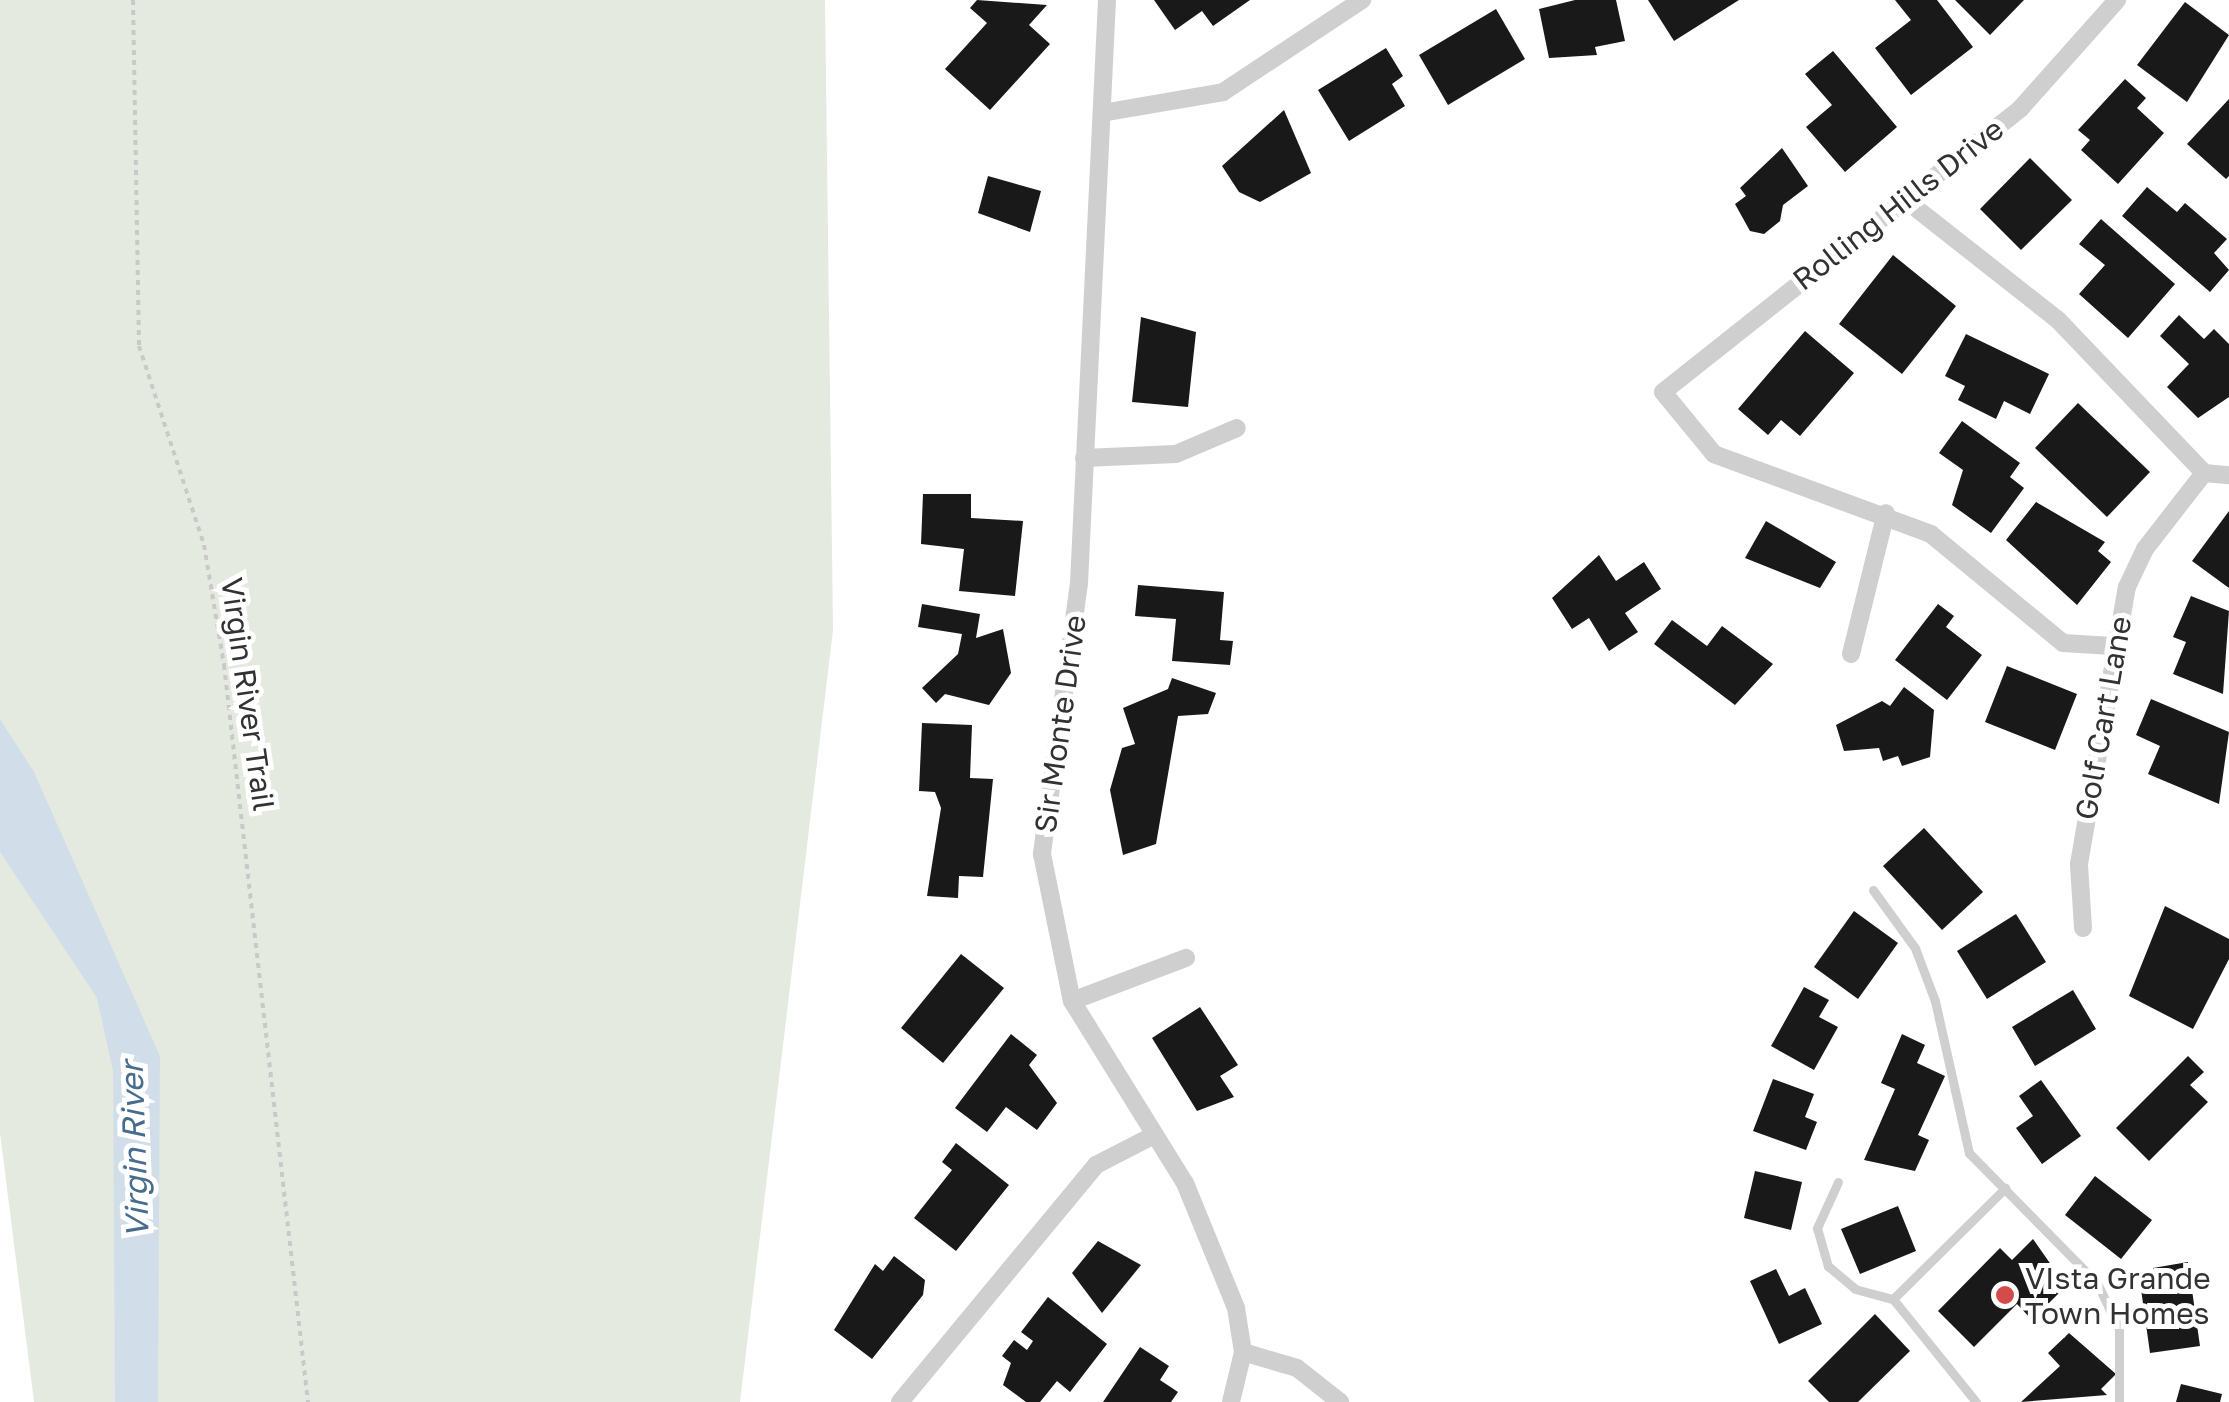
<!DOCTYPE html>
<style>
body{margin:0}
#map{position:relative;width:2229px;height:1402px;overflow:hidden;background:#fff;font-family:"Golos Text",sans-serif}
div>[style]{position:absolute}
.green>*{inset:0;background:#e4eadf}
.water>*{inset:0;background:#d1deea}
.building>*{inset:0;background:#191919}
.path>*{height:4px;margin-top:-2px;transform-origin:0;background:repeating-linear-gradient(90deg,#c9c9c9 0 5px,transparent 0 10px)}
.service>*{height:9px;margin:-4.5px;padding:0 4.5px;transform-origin:4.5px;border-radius:4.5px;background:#cfcfcf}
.minor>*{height:18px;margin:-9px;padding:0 9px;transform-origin:9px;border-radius:9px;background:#cfcfcf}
.dots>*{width:28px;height:28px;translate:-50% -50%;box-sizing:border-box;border:5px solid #fff;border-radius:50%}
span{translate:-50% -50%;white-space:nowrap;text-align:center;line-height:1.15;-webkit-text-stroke:10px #fff;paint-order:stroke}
.street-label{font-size:30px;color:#323232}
.poi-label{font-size:30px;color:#323232}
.left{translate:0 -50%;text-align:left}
.water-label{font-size:32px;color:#476c8d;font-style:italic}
</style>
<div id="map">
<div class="green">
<i style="clip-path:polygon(0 0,825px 0,833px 630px,740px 1402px,34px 1402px,0 1133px)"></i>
</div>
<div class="water">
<i style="clip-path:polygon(0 719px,34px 772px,160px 1056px,158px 1402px,115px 1402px,113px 1071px,97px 998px,0 852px)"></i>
</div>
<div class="building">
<i style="clip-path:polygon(977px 0,1047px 5px,1029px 25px,1050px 44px,990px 110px,945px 69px,987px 23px,970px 8px)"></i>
<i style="clip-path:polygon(1154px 0,1250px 0,1213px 26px,1202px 11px,1175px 30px)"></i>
<i style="clip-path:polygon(1575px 0,1616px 0,1625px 41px,1595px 47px,1597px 55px,1549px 58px,1539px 9px)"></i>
<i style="clip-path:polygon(1648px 0,1739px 0,1674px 41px)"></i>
<i style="clip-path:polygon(1895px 0,1937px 0,1973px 47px,1911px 95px,1875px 48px,1911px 20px)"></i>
<i style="clip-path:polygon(1955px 0,2024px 0,1990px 35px)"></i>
<i style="clip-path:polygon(2185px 2px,2229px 35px,2187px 102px,2137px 65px)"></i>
<i style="clip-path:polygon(1496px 9px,1525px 59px,1448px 105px,1419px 55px)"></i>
<i style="clip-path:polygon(1386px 48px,1403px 76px,1392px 84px,1405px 106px,1349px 141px,1318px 90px)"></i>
<i style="clip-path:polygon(1833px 51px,1897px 127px,1845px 172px,1806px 127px,1832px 105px,1805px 74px)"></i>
<i style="clip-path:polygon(2125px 79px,2146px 98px,2137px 108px,2164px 133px,2118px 184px,2081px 150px,2090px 140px,2078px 130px)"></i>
<i style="clip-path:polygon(2229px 99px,2229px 176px,2226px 179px,2187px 144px)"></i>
<i style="clip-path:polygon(1284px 110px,1311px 173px,1260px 202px,1239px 192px,1222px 166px)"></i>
<i style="clip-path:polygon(1782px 148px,1808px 186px,1783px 205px,1780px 221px,1764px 234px,1750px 231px,1735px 204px,1746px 196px,1740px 188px)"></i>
<i style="clip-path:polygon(2030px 158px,2072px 200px,2021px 250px,1980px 209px)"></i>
<i style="clip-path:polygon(988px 176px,1041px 191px,1030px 232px,978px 213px)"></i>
<i style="clip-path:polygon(2147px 187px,2177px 212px,2185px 203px,2227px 239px,2214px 253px,2229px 270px,2210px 292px,2122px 216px)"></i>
<i style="clip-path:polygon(2101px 219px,2175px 284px,2128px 338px,2079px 294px,2105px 265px,2079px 244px)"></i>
<i style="clip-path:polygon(1893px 255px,1956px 306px,1902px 374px,1839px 324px)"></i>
<i style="clip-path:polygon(2179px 315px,2204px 339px,2214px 329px,2229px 344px,2229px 397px,2198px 418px,2167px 387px,2189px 364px,2160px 336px)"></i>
<i style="clip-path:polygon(1141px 317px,1196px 332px,1188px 407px,1132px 402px)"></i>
<i style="clip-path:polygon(1805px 331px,1854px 373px,1800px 436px,1781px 420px,1768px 435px,1738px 409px)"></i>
<i style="clip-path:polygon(1966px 334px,2049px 374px,2030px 414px,2004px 401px,1996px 419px,1958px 400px,1965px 386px,1945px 376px)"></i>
<i style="clip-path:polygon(2078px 403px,2150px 472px,2107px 517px,2035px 448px)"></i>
<i style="clip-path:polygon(1962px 421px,2020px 463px,2010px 477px,2024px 488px,1991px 533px,1952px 505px,1963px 470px,1939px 453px)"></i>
<i style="clip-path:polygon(923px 494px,971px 494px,971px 518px,1023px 521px,1015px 596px,959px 591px,964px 549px,921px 544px)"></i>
<i style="clip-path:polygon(2036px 502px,2105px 542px,2098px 551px,2111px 562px,2077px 605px,2006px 540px)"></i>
<i style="clip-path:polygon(2229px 511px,2229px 588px,2192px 561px)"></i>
<i style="clip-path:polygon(1766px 521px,1836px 562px,1820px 588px,1745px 558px)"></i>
<i style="clip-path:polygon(1599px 555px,1616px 581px,1644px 562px,1661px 589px,1625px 613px,1638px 632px,1609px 651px,1589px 618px,1572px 629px,1552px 598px)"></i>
<i style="clip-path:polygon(1138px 585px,1224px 592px,1220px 640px,1233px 641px,1230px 665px,1172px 661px,1176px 619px,1135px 616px)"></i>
<i style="clip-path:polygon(2191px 596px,2229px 611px,2223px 694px,2173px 674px,2186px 642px,2173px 637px)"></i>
<i style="clip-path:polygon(922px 604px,980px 614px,976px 638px,1003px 629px,1011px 673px,989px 705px,945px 694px,936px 703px,922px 688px,958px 654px,962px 634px,918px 627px)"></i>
<i style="clip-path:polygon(1938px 604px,1954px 616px,1946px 627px,1982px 655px,1947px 700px,1895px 660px)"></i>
<i style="clip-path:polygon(1672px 620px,1707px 646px,1722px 626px,1773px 664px,1735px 705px,1654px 644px)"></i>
<i style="clip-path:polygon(2007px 666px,2077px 694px,2055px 750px,1985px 722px)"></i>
<i style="clip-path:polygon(1172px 678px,1216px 693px,1208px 714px,1178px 716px,1156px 844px,1123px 855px,1110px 790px,1122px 748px,1135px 744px,1123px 708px,1168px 689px)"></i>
<i style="clip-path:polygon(1904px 687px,1934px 710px,1930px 757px,1902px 766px,1898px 756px,1883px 761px,1879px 748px,1844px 751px,1836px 725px,1882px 701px,1890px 706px)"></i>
<i style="clip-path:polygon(2151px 699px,2229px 732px,2219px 804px,2148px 774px,2160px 746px,2136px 735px)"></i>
<i style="clip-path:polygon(922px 723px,972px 725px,970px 778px,993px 779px,983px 877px,959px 876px,958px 898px,927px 896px,941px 808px,935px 792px,919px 791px)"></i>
<i style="clip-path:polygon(1924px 828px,1983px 892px,1942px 930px,1883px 866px)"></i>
<i style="clip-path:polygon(2165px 906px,2229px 939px,2229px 959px,2193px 1029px,2129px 996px)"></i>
<i style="clip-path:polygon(1854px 911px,1898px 943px,1858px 999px,1814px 967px)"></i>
<i style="clip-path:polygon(2016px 914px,2046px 962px,1987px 999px,1957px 951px)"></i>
<i style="clip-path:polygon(961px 954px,1004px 988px,943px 1063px,901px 1028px)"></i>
<i style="clip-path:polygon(1804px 987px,1829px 1000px,1819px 1017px,1838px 1027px,1814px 1070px,1771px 1046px)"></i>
<i style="clip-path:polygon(2073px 990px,2096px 1029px,2035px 1066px,2012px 1027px)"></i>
<i style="clip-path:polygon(1200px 1007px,1238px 1065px,1220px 1076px,1234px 1097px,1197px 1111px,1152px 1038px)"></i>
<i style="clip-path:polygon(1011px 1034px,1037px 1055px,1029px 1065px,1057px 1103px,1037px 1130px,1006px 1107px,987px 1132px,955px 1108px)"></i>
<i style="clip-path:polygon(1902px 1034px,1925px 1045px,1917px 1063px,1945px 1076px,1918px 1135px,1929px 1140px,1915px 1171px,1864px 1160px,1895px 1089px,1881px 1083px)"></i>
<i style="clip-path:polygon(2188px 1056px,2204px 1072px,2190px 1085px,2208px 1102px,2149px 1161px,2116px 1128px)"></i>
<i style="clip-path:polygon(1773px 1079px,1814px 1094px,1805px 1117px,1817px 1122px,1806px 1150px,1753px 1131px)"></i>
<i style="clip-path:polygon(2041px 1080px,2081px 1136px,2042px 1164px,2016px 1128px,2033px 1116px,2019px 1096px)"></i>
<i style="clip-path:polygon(956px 1143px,1009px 1185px,956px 1251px,914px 1218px,952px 1170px,942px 1162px)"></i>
<i style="clip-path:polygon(1755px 1171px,1802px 1182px,1791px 1230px,1744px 1218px)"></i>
<i style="clip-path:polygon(2095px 1176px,2152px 1220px,2121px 1259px,2065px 1215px)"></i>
<i style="clip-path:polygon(1898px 1206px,1916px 1251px,1860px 1274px,1841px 1229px)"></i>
<i style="clip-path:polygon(2033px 1239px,2066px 1286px,2032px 1320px,2017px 1304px,1974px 1347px,1938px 1311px,2000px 1248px,2012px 1260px)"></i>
<i style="clip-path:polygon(1098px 1241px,1141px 1265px,1102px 1313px,1072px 1273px)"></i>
<i style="clip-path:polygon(894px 1256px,925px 1280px,923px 1295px,872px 1359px,834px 1330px,875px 1264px,883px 1271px)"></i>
<i style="clip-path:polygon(2188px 1262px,2200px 1346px,2150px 1353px,2140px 1282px,2155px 1279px,2153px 1268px)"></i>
<i style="clip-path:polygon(1776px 1269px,1789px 1296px,1805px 1288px,1822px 1324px,1779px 1344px,1750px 1281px)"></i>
<i style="clip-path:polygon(1048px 1297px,1107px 1344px,1070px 1392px,1057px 1381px,1040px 1402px,1026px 1402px,1003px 1385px,1011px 1363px,1002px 1356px,1014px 1340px,1027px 1350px,1033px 1341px,1021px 1332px)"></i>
<i style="clip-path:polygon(1875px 1314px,1910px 1351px,1858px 1402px,1829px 1402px,1808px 1381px)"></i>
<i style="clip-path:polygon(2069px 1333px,2116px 1374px,2101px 1389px,2107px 1395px,2021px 1402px,2060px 1366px,2048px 1353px)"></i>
<i style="clip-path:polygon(1140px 1347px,1169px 1366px,1160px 1380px,1178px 1392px,1171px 1402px,1103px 1402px)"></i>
<i style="clip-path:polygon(2181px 1384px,2222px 1394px,2220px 1402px,2176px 1402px)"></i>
</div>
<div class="path">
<i style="left:133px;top:0;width:346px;rotate:89deg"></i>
<i style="left:139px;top:346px;width:209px;rotate:71.9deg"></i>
<i style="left:204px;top:545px;width:122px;rotate:80.5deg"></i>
<i style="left:224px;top:665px;width:742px;rotate:83.5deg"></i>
</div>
<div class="service">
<i style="left:1873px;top:890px;width:72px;rotate:54.1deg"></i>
<i style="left:1915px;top:948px;width:57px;rotate:69.3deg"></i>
<i style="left:1935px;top:1001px;width:156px;rotate:77.4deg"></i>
<i style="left:1969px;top:1153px;width:182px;rotate:45.4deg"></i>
<i style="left:2097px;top:1283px;width:51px;rotate:64.4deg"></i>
<i style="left:2119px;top:1329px;width:73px;rotate:90deg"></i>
<i style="left:1838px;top:1182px;width:51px;rotate:114.5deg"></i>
<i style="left:1817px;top:1228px;width:40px;rotate:74deg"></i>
<i style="left:1828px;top:1266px;width:35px;rotate:40deg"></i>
<i style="left:1855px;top:1289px;width:39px;rotate:15deg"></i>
<i style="left:1893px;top:1299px;width:132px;rotate:51.1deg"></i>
<i style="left:1893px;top:1299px;width:158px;rotate:-44.7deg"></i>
</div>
<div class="minor">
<i style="left:1107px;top:0;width:584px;rotate:92.75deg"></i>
<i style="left:1079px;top:583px;width:274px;rotate:97.8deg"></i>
<i style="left:1042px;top:854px;width:150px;rotate:78.5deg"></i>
<i style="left:1072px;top:1001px;width:214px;rotate:58.2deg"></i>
<i style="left:1185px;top:1183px;width:135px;rotate:67.8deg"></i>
<i style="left:1236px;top:1308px;width:45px;rotate:81deg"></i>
<i style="left:1243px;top:1352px;width:51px;rotate:103.5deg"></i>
<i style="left:1102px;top:113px;width:123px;rotate:-9.8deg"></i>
<i style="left:1223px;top:92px;width:167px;rotate:-33.5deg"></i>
<i style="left:1903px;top:198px;width:197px;rotate:38.2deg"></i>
<i style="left:2058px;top:320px;width:211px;rotate:46.3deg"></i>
<i style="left:2204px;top:473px;width:25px;rotate:5deg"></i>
<i style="left:1084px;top:458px;width:92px;rotate:-2.5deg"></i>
<i style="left:1176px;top:454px;width:66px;rotate:-23.1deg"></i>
<i style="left:2112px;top:646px;width:49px;rotate:-176.5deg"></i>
<i style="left:2063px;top:643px;width:171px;rotate:-140.5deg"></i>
<i style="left:1931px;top:534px;width:231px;rotate:-159.8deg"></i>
<i style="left:1714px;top:454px;width:80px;rotate:-129.4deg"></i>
<i style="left:1663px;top:392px;width:456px;rotate:-38.4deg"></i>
<i style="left:2020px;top:109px;width:146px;rotate:-48.3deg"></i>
<i style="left:1851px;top:654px;width:145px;rotate:-76.1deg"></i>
<i style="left:2083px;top:928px;width:64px;rotate:-93.6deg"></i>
<i style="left:2079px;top:864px;width:281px;rotate:-80.2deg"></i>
<i style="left:2127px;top:587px;width:42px;rotate:-64.7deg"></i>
<i style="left:2145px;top:549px;width:96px;rotate:-52.2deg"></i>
<i style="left:1072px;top:1001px;width:122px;rotate:-20.7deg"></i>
<i style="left:1243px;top:1352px;width:56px;rotate:16.5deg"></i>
<i style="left:1297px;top:1368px;width:55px;rotate:38.3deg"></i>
<i style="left:900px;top:1402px;width:308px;rotate:-50.4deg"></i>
<i style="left:1096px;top:1165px;width:65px;rotate:-27.3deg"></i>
</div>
<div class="dots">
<i style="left:2005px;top:1295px;background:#d44b49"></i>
</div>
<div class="street-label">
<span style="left:1898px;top:204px;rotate:-38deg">Rolling Hills Drive</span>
<span style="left:248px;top:694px;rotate:82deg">Virgin River Trail</span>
<span style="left:2103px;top:718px;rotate:-80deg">Golf Cart Lane</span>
<span style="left:1060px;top:724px;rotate:-82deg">Sir Monte Drive</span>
</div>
<div class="poi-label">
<span class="left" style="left:2025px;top:1295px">VIsta Grande<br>Town Homes</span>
</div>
<div class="water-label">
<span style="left:134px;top:1150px;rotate:-92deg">Virgin River</span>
</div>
</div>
